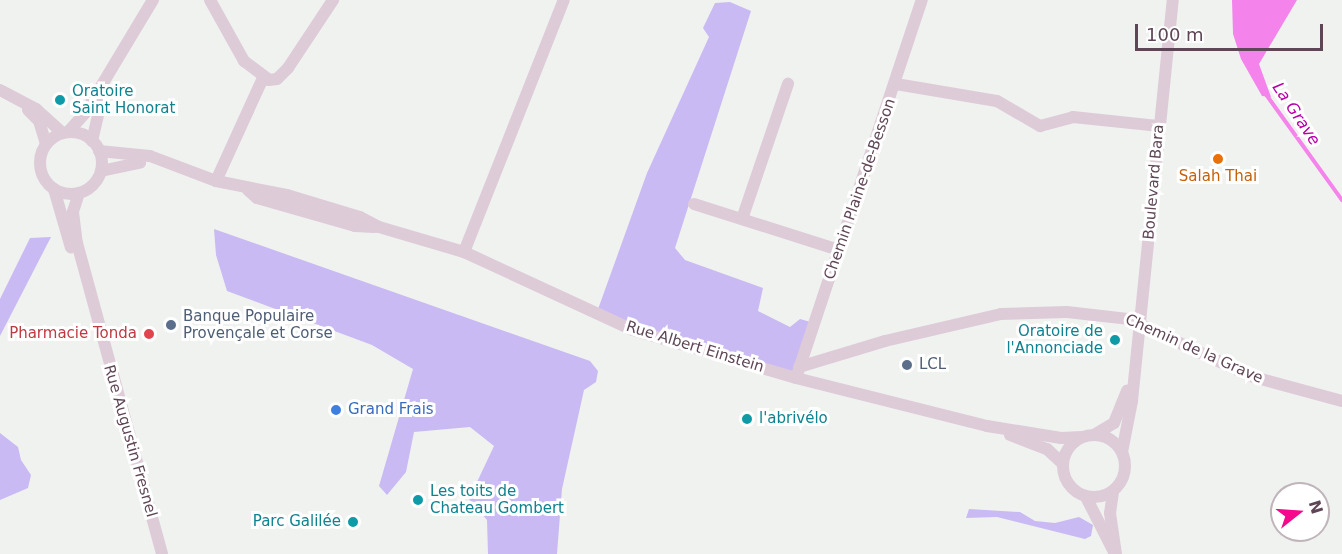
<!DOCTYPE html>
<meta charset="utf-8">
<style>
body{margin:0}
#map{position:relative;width:1342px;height:554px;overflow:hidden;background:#f0f2ef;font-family:"DejaVu Sans",sans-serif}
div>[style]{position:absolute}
.green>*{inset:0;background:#c9baf4}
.water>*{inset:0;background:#f483eb}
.stream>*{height:4px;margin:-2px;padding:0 2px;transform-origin:2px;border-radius:2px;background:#f483eb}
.minor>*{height:12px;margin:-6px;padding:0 6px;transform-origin:6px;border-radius:6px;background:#decbd8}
.minor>.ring{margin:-6px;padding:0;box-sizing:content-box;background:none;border:12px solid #decbd8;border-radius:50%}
.dots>*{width:16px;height:16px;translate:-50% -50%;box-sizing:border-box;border:3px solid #fff;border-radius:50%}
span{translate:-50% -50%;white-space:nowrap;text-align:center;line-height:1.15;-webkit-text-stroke:6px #fff;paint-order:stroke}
.culture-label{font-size:15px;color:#0d838f}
.left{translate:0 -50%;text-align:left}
.right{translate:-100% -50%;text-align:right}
.food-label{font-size:15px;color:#c56008}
.street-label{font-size:15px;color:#5f4656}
.service-label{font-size:15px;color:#4e5e75}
.health-label{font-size:15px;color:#be3a42}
.shop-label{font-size:15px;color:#366cbe}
.water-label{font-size:16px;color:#b800a8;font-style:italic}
.north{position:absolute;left:1270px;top:482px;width:60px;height:60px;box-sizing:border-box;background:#fff;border:2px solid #bfb5bb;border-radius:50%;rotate:73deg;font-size:16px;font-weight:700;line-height:24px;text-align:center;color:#5f4656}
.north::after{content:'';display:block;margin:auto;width:21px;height:27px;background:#f4088c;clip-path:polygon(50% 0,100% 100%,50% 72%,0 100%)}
.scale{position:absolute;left:1135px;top:24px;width:188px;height:27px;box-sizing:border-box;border:3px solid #5f4656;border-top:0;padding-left:8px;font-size:18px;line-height:21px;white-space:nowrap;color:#5f4656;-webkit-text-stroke:4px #fff;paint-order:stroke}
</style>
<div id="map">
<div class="green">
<i style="clip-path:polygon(730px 2px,751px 11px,675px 248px,685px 260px,763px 288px,758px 311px,790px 327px,800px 319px,814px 323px,796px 378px,597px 312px,647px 173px,709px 37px,703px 28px,715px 3px)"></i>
<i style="clip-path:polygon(214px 229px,590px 361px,598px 371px,596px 382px,584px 390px,562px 489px,557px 554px,488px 554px,487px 520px,469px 499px,494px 446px,470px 427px,414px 432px,406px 472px,387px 495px,379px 486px,413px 369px,372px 345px,227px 291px,216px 255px)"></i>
<i style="clip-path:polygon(51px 237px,0 336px,0 299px,30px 238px)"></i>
<i style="clip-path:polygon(0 433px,18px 447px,21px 460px,31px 475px,28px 488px,0 500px)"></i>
<i style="clip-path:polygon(969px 509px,1020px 512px,1035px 521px,1055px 523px,1079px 517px,1093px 525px,1091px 536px,1085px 539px,997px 517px,966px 518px)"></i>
</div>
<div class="water">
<i style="clip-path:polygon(1232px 0,1297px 0,1259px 64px,1271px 97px,1262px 96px,1241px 59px,1233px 34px)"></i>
</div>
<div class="stream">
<i style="left:1265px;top:93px;width:132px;rotate:54.3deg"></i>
</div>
<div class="minor">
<i style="left:210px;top:0;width:70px;rotate:60.9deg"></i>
<i style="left:244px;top:61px;width:31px;rotate:37deg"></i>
<i style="left:269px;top:80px;width:8px;rotate:-7deg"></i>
<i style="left:277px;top:79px;width:16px;rotate:-45deg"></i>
<i style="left:288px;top:68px;width:82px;rotate:-56.5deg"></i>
<i style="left:896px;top:84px;width:102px;rotate:9.6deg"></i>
<i style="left:997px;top:101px;width:50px;rotate:30.2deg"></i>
<i style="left:1040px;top:126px;width:34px;rotate:-15deg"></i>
<i style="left:1073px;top:117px;width:85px;rotate:6deg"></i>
<i style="left:0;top:90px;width:41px;rotate:27.8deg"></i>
<i style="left:36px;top:109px;width:36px;rotate:42deg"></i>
<i style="left:28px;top:110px;width:16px;rotate:45deg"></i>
<i style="left:39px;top:121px;width:24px;rotate:73deg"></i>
<i style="left:68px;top:132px;width:25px;rotate:-48deg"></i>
<i style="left:85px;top:113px;width:132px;rotate:-59deg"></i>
<i class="ring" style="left:40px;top:132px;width:50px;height:50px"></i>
<i style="left:92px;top:141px;width:52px;rotate:-76.8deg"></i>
<i style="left:99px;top:151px;width:51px;rotate:5.6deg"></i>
<i style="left:150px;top:156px;width:71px;rotate:20.7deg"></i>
<i style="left:216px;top:181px;width:72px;rotate:11.2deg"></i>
<i style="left:287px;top:195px;width:76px;rotate:16.8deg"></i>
<i style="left:360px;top:217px;width:21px;rotate:28deg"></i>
<i style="left:379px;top:227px;width:89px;rotate:16.4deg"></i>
<i style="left:464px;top:252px;width:186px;rotate:24.8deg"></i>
<i style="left:633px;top:330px;width:170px;rotate:16.4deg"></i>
<i style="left:796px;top:378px;width:197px;rotate:14.1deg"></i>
<i style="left:987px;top:426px;width:75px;rotate:9.2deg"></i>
<i style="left:1061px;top:438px;width:21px;rotate:-3deg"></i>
<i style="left:101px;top:171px;width:40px;rotate:-12deg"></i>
<i style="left:216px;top:181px;width:113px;rotate:-65.5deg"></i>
<i style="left:54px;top:189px;width:61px;rotate:73.9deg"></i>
<i style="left:248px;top:190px;width:12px;rotate:42deg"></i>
<i style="left:257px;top:198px;width:102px;rotate:15.9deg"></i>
<i style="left:355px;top:226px;width:19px;rotate:3deg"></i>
<i style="left:79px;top:193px;width:20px;rotate:108deg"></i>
<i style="left:73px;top:212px;width:31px;rotate:83deg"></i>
<i style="left:77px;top:243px;width:322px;rotate:74.7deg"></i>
<i style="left:694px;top:204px;width:152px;rotate:17.6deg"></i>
<i style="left:742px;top:219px;width:143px;rotate:-71.2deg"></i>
<i style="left:464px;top:252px;width:271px;rotate:-68.4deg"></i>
<i style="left:799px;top:367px;width:90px;rotate:-16.8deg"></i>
<i style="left:885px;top:341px;width:119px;rotate:-13.1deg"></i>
<i style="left:1001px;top:314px;width:66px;rotate:-1.7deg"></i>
<i style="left:1067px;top:312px;width:61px;rotate:6.5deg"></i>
<i style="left:1128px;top:319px;width:135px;rotate:25deg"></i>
<i style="left:1250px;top:376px;width:95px;rotate:15.2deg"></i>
<i style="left:798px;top:372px;width:392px;rotate:-71.6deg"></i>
<i class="ring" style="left:1063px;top:435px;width:50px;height:50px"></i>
<i style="left:1010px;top:435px;width:40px;rotate:21deg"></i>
<i style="left:1047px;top:449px;width:21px;rotate:43deg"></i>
<i style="left:1094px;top:435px;width:23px;rotate:-31deg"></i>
<i style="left:1114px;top:423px;width:35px;rotate:-68deg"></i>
<i style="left:1122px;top:452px;width:52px;rotate:-78.9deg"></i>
<i style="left:1132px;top:401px;width:403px;rotate:-84.2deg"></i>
<i style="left:1113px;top:492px;width:21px;rotate:98deg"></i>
<i style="left:1110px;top:513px;width:41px;rotate:81.7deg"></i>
<i style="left:1086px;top:497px;width:64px;rotate:63deg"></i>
</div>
<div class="dots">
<i style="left:60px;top:100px;background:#0f9aa8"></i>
<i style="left:1218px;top:159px;background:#e8710a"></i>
<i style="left:171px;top:325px;background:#5c6f8a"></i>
<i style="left:149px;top:334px;background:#e0444e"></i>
<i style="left:1115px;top:340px;background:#0f9aa8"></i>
<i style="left:907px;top:365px;background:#5c6f8a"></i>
<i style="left:336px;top:410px;background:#3f7fe0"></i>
<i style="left:747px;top:419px;background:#0f9aa8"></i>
<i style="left:418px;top:500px;background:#0f9aa8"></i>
<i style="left:353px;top:522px;background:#0f9aa8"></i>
</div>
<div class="culture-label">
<span class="left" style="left:72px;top:100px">Oratoire<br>Saint Honorat</span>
<span class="right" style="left:1103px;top:340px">Oratoire de<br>l'Annonciade</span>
<span class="left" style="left:759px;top:419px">l'abrivélo</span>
<span class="left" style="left:430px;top:500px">Les toits de<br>Chateau Gombert</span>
<span class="right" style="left:341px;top:522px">Parc Galilée</span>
</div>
<div class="food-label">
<span style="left:1218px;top:177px">Salah Thai</span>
</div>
<div class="street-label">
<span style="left:1154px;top:182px;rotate:-85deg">Boulevard Bara</span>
<span style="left:860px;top:189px;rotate:-71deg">Chemin Plaine-de-Besson</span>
<span style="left:695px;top:347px;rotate:17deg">Rue Albert Einstein</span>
<span style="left:1194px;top:349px;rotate:24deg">Chemin de la Grave</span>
<span style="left:130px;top:441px;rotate:74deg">Rue Augustin Fresnel</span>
</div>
<div class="service-label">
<span class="left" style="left:183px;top:325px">Banque Populaire<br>Provençale et Corse</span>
<span class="left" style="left:919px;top:365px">LCL</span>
</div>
<div class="health-label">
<span class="right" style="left:137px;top:334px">Pharmacie Tonda</span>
</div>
<div class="shop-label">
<span class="left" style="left:348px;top:410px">Grand Frais</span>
</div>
<div class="water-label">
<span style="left:1296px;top:114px;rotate:56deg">La Grave</span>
</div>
<div class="north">N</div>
<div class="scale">100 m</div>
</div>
